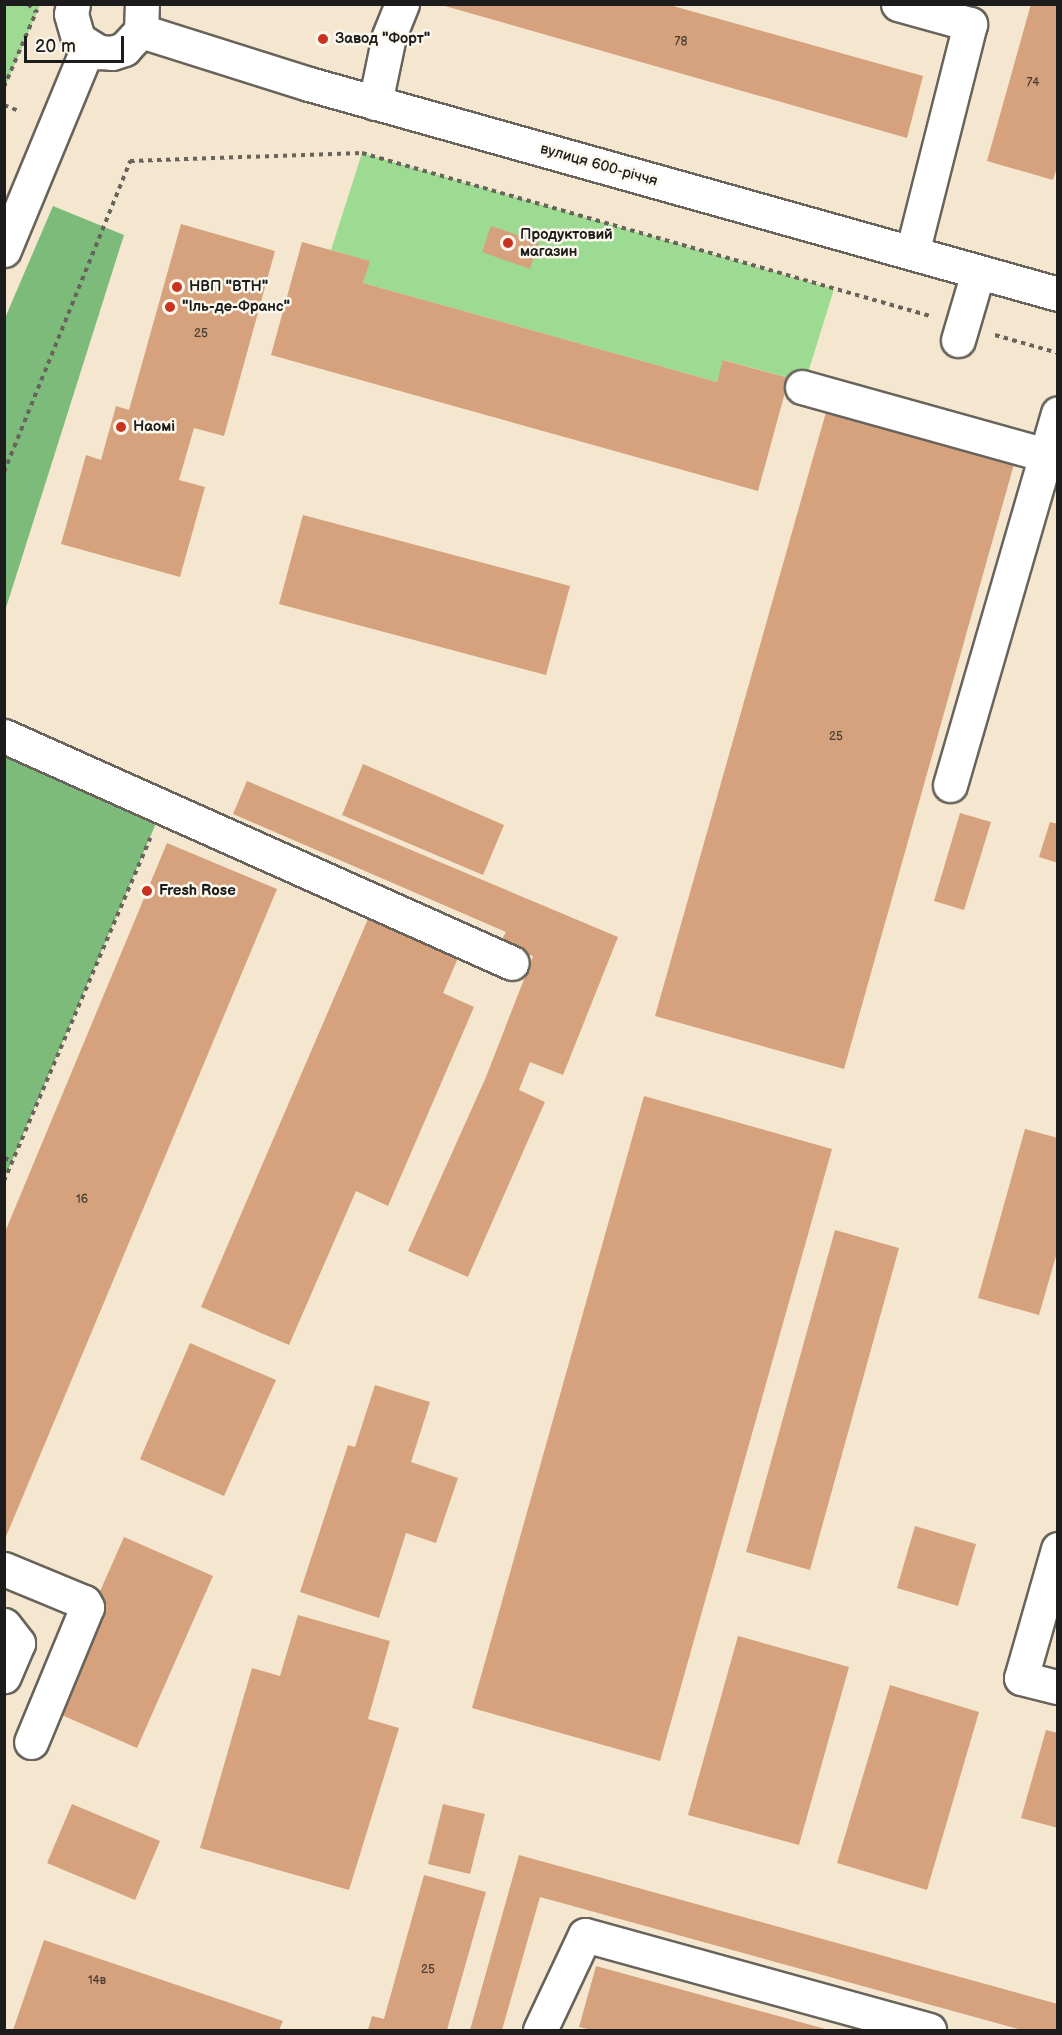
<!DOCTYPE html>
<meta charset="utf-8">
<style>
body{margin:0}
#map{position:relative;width:1062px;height:2035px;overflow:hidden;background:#f5e7cf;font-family:"Balsamiq Sans",sans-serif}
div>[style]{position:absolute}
.green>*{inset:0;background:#9cdb91}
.forest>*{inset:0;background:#7dbb7b}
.building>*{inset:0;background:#d5a27d}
.path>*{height:4px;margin-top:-2px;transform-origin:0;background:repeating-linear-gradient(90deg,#68635b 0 4.5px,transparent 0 9px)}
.roads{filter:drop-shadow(2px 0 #68635b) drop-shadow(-2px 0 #68635b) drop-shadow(0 2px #68635b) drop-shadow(0 -2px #68635b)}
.minor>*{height:33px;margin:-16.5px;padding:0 16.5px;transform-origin:16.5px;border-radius:16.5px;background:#fff}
.dots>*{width:16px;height:16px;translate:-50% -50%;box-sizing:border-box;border:3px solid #fbf7ec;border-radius:50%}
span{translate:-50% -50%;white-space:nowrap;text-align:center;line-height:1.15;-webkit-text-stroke:5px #fbf7ec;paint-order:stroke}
.number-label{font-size:12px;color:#4a3e34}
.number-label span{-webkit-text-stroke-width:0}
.poi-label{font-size:15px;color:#1c1c1c;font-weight:700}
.left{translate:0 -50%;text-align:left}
.street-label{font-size:15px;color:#1c1c1c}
.frame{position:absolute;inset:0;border:6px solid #1c1c1c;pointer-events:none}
.scale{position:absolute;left:24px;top:36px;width:100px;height:27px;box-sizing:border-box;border:3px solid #1c1c1c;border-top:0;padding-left:8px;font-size:18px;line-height:21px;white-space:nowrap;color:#1c1c1c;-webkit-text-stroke:4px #fbf7ec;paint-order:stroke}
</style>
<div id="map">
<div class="green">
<i style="clip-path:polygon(5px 4px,40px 5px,5px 87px,4px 5px)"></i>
<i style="clip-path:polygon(362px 153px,834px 289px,807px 376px,789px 378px,724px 360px,717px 382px,363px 283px,369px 261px,331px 250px)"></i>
</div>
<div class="forest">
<i style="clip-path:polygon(53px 206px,124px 235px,5px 611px,5px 318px)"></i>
<i style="clip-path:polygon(5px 736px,163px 807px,5px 1177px)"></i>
</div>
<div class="building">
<i style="clip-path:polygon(438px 4px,666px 4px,923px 76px,907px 138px)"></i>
<i style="clip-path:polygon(1031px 4px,1058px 4px,1058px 164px,1053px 180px,987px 161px)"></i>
<i style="clip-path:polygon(181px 224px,275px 251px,224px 436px,194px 428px,179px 480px,205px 487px,180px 577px,61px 544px,86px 455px,101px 460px,116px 406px,129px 410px)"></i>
<i style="clip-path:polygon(491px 226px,539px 242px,530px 269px,482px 252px)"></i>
<i style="clip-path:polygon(302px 242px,370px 261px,363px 283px,717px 382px,723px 360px,789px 378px,758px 491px,271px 355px)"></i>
<i style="clip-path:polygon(828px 405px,1016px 457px,844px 1069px,655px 1016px)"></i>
<i style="clip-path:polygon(303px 515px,570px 586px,546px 675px,279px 604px)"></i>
<i style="clip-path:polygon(363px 764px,504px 825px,483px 875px,342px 815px)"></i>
<i style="clip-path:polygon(247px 781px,618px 937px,563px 1075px,530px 1062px,519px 1090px,545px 1102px,468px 1277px,408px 1251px,486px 1077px,533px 956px,500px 943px,506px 932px,233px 814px)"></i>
<i style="clip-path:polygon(960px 813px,991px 822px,964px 910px,934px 901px)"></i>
<i style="clip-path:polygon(1050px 822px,1058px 824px,1058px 863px,1039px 857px)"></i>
<i style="clip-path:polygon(167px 843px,277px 889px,5px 1539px,5px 1232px)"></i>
<i style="clip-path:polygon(374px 905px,464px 944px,443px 993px,474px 1007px,388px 1206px,356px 1191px,289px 1345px,201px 1307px)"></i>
<i style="clip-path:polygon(644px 1096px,832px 1149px,660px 1761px,472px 1708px)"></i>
<i style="clip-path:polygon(1025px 1129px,1058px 1138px,1058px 1249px,1039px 1315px,978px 1298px)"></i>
<i style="clip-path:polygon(835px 1230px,899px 1248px,810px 1570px,746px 1552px)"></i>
<i style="clip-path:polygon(190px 1343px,276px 1380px,224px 1496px,140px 1459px)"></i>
<i style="clip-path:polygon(375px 1385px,430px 1402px,411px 1462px,458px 1478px,436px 1543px,406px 1533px,379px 1618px,300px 1592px,348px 1445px,355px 1447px)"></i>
<i style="clip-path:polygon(915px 1526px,976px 1544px,958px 1606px,897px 1588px)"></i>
<i style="clip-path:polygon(124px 1537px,213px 1576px,137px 1748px,48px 1709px)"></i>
<i style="clip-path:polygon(298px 1615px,390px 1641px,368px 1719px,399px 1728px,349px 1890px,200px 1848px,252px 1668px,280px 1676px)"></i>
<i style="clip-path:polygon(738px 1636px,849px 1667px,799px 1845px,688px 1815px)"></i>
<i style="clip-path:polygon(890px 1685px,979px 1712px,927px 1890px,837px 1863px)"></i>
<i style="clip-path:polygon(1046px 1730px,1058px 1733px,1058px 1828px,1021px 1818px)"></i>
<i style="clip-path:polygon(72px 1804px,160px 1841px,135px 1900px,47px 1863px)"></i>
<i style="clip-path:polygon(443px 1804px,485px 1814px,470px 1874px,428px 1864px)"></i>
<i style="clip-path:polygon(519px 1855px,1058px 2004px,1058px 2030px,1022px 2030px,540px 1897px,502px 2030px,470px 2030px)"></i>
<i style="clip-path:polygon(424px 1875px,486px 1892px,447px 2030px,368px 2030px,372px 2016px,384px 2019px)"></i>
<i style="clip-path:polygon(44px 1940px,283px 2021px,279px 2030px,13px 2030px)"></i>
<i style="clip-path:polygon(596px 1966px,829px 2030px,592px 2030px,579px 2027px)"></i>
</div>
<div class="path">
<i style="left:28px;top:4px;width:11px;rotate:45deg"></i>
<i style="left:4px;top:87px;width:84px;rotate:-66.8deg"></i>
<i style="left:4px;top:105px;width:16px;rotate:22deg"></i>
<i style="left:995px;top:335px;width:66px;rotate:15.9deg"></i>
<i style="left:4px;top:472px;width:336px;rotate:-67.9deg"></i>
<i style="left:130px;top:161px;width:232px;rotate:-2deg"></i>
<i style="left:362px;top:153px;width:591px;rotate:16.01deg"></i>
<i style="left:4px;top:1158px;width:9px;rotate:18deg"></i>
<i style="left:4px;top:1181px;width:373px;rotate:-66.9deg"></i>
</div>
<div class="roads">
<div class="minor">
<i style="left:73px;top:4px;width:10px;rotate:101deg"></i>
<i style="left:71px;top:14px;width:26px;rotate:74deg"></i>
<i style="left:78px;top:39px;width:25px;rotate:32deg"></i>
<i style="left:99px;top:52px;width:13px;rotate:4deg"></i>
<i style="left:112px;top:53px;width:13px;rotate:-18deg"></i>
<i style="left:124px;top:49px;width:25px;rotate:-47deg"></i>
<i style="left:141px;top:31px;width:27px;rotate:-88deg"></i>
<i style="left:898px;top:4px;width:75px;rotate:15.5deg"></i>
<i style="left:970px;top:24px;width:236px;rotate:104.2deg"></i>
<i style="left:141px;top:31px;width:176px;rotate:17.5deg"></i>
<i style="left:309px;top:84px;width:778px;rotate:15.66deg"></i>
<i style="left:375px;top:103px;width:68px;rotate:-78.2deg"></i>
<i style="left:389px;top:36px;width:35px;rotate:-68deg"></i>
<i style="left:4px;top:250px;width:220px;rotate:-67.5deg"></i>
<i style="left:958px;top:340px;width:71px;rotate:-73.6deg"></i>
<i style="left:802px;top:387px;width:252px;rotate:15.6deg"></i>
<i style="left:4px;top:736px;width:556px;rotate:24.08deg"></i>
<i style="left:950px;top:785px;width:387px;rotate:-73.8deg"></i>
<i style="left:1058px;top:1549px;width:134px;rotate:106deg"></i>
<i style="left:1021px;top:1678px;width:38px;rotate:14deg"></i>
<i style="left:4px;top:1569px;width:87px;rotate:22.4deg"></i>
<i style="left:84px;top:1602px;width:6px;rotate:59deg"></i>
<i style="left:87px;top:1607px;width:146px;rotate:112.5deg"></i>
<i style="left:4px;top:1625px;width:23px;rotate:52deg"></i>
<i style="left:18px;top:1643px;width:36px;rotate:113deg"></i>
<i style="left:540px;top:2030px;width:105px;rotate:-64.7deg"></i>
<i style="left:585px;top:1935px;width:357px;rotate:15.4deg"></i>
</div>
</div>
<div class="dots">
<i style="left:323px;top:39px;background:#c8321e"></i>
<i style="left:508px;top:243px;background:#c8321e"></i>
<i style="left:177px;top:287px;background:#c8321e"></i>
<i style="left:170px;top:307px;background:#c8321e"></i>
<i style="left:121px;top:427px;background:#c8321e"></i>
<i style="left:147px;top:891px;background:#c8321e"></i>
</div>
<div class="number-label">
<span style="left:681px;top:42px">78</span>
<span style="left:1033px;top:83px">74</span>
<span style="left:201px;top:334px">25</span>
<span style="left:836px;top:737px">25</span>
<span style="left:82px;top:1200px">16</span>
<span style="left:428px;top:1970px">25</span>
<span style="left:97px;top:1981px">14в</span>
</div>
<div class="poi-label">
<span class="left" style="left:335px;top:39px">Завод "Форт"</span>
<span class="left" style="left:520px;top:243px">Продуктовий<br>магазин</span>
<span class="left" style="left:189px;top:287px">НВП "ВТН"</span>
<span class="left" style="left:182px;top:307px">"Іль-де-Франс"</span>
<span class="left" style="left:133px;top:427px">Наомі</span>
<span class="left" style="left:159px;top:891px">Fresh Rose</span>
</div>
<div class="street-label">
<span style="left:599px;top:165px;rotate:16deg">вулиця 600-річчя</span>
</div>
<div class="frame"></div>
<div class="scale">20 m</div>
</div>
